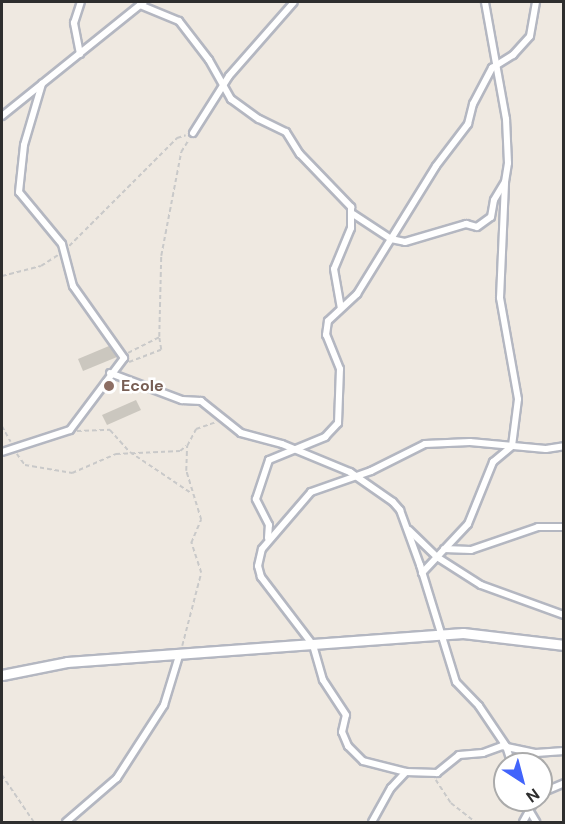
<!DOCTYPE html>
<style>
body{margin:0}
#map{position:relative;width:565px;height:824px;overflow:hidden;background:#efe9e1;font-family:"DM Sans",sans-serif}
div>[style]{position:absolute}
.building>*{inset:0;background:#cbc7bf}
.path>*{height:1.5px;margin-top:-0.75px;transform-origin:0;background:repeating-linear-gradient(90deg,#c9c9c9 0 4.5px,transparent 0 7.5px)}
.roads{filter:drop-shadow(2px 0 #b4b7c1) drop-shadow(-2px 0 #b4b7c1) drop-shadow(0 2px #b4b7c1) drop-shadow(0 -2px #b4b7c1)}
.street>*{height:6px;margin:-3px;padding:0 3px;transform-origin:3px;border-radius:3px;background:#fff}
.secondary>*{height:9px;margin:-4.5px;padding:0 4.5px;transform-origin:4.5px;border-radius:4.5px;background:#fff}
.dots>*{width:16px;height:16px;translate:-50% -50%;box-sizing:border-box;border:3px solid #fff;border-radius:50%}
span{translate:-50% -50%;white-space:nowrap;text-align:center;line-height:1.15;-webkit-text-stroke:5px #fff;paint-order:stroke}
.education-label{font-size:16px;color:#785e54;font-weight:700}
.left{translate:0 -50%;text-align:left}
.frame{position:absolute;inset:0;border:3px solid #2e2e2e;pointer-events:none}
.north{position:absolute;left:493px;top:752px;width:60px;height:60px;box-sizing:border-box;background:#fff;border:2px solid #ababab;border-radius:50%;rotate:144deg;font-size:16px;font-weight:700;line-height:24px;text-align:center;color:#2e2e2e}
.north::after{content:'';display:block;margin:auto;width:21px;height:27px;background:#4264fb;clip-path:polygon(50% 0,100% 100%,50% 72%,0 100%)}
</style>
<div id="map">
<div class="building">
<i style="clip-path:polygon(109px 346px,117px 357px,83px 371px,78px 359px)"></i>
<i style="clip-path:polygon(136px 400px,141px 410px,107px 425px,102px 415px)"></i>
</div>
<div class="path">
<i style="left:69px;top:246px;width:153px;rotate:-45deg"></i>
<i style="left:177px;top:138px;width:9px;rotate:-18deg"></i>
<i style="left:2px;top:276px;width:40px;rotate:-14.4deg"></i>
<i style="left:41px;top:266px;width:20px;rotate:-33deg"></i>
<i style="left:128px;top:353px;width:35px;rotate:-27deg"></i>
<i style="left:159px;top:337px;width:81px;rotate:-88.6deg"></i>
<i style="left:161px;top:256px;width:106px;rotate:-79.1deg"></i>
<i style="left:181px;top:152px;width:15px;rotate:-58deg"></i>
<i style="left:129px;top:362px;width:34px;rotate:-21deg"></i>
<i style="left:161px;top:350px;width:13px;rotate:-99deg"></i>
<i style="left:2px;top:426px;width:18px;rotate:61deg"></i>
<i style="left:77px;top:431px;width:33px;rotate:-2deg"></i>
<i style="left:110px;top:430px;width:30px;rotate:48deg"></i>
<i style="left:130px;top:452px;width:73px;rotate:33.9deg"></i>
<i style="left:17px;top:454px;width:14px;rotate:54deg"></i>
<i style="left:25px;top:465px;width:48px;rotate:9.7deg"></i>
<i style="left:72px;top:473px;width:48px;rotate:-23.4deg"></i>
<i style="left:116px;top:454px;width:64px;rotate:-2.7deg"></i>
<i style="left:180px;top:451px;width:8px;rotate:-40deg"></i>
<i style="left:182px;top:646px;width:75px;rotate:-75.4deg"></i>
<i style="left:201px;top:573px;width:32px;rotate:-108deg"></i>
<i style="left:191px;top:543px;width:25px;rotate:-67deg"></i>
<i style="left:201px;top:520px;width:51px;rotate:-107deg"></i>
<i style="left:186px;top:471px;width:25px;rotate:-88deg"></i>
<i style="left:187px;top:446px;width:19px;rotate:-62deg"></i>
<i style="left:196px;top:429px;width:21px;rotate:-19deg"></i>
<i style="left:2px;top:775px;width:57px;rotate:55.8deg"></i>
<i style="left:436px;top:780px;width:27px;rotate:57deg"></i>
<i style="left:451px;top:803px;width:31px;rotate:38deg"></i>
</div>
<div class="roads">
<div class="street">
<i style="left:140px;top:5px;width:42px;rotate:22.3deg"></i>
<i style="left:179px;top:21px;width:49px;rotate:52.4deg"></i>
<i style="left:209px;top:60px;width:45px;rotate:60.6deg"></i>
<i style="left:231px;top:99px;width:34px;rotate:36deg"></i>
<i style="left:259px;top:119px;width:30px;rotate:26deg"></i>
<i style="left:286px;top:132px;width:26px;rotate:58deg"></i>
<i style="left:300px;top:154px;width:74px;rotate:46.1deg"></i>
<i style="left:351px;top:207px;width:21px;rotate:90deg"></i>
<i style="left:351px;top:228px;width:44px;rotate:112.5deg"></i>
<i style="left:334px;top:269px;width:40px;rotate:80deg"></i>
<i style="left:80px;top:54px;width:32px;rotate:-101deg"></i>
<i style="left:74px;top:23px;width:22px;rotate:-72deg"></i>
<i style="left:2px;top:116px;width:182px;rotate:-38.8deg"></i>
<i style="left:193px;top:133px;width:67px;rotate:-57.7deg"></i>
<i style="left:229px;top:76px;width:98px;rotate:-48.7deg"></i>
<i style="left:353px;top:214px;width:45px;rotate:33.3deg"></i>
<i style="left:391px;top:239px;width:14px;rotate:12deg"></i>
<i style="left:405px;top:242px;width:64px;rotate:-16.4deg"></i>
<i style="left:466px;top:224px;width:11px;rotate:15deg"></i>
<i style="left:477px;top:227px;width:17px;rotate:-36deg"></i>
<i style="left:491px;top:217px;width:17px;rotate:-80deg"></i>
<i style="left:494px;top:200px;width:21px;rotate:-59deg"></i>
<i style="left:505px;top:182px;width:19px;rotate:-81deg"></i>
<i style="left:508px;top:163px;width:44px;rotate:-92.6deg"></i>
<i style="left:506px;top:119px;width:119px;rotate:-100.2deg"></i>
<i style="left:110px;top:373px;width:77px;rotate:20.6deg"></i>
<i style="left:182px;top:400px;width:19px;rotate:3deg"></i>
<i style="left:201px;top:401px;width:51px;rotate:38.7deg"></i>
<i style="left:241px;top:433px;width:42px;rotate:15deg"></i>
<i style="left:282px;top:444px;width:74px;rotate:22.4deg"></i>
<i style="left:350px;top:472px;width:52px;rotate:34.9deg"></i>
<i style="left:393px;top:502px;width:11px;rotate:49deg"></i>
<i style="left:400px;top:510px;width:59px;rotate:70deg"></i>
<i style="left:420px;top:565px;width:122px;rotate:72.9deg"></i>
<i style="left:456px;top:682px;width:33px;rotate:46deg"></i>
<i style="left:479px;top:706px;width:48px;rotate:56deg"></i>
<i style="left:506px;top:746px;width:19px;rotate:72deg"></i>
<i style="left:2px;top:452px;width:71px;rotate:-17.9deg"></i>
<i style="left:70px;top:430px;width:90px;rotate:-53.1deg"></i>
<i style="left:124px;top:358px;width:88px;rotate:-125.3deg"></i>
<i style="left:73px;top:286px;width:43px;rotate:-104.7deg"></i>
<i style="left:62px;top:244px;width:67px;rotate:-129.6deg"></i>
<i style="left:19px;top:192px;width:47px;rotate:-83.9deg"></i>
<i style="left:24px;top:145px;width:64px;rotate:-73.6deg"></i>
<i style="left:409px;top:530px;width:39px;rotate:44deg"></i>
<i style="left:437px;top:557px;width:52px;rotate:32.5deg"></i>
<i style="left:481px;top:585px;width:88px;rotate:19.9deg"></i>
<i style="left:268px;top:538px;width:13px;rotate:-86deg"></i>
<i style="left:269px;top:525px;width:29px;rotate:-117deg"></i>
<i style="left:256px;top:499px;width:41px;rotate:-71.6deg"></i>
<i style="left:269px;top:460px;width:61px;rotate:-22.3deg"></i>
<i style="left:325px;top:437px;width:19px;rotate:-47deg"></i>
<i style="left:338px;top:423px;width:54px;rotate:-87.9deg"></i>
<i style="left:340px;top:369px;width:37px;rotate:-112deg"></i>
<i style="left:326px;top:335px;width:14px;rotate:-82deg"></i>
<i style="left:328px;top:321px;width:40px;rotate:-43deg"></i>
<i style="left:357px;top:294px;width:150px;rotate:-58.3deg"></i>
<i style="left:436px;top:166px;width:53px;rotate:-52.7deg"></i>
<i style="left:468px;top:124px;width:21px;rotate:-76deg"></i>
<i style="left:473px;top:104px;width:41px;rotate:-62.2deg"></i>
<i style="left:492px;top:68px;width:25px;rotate:-32deg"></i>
<i style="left:513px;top:55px;width:25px;rotate:-48deg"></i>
<i style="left:530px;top:36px;width:35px;rotate:-80deg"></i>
<i style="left:444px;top:549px;width:27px;rotate:2deg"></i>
<i style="left:471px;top:550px;width:71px;rotate:-18.9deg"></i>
<i style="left:538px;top:527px;width:26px"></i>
<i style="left:422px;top:573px;width:67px;rotate:-46.8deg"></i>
<i style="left:468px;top:524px;width:67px;rotate:-68deg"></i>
<i style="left:493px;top:462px;width:25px;rotate:-40deg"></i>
<i style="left:512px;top:446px;width:47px;rotate:-82.7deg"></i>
<i style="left:518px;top:399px;width:103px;rotate:-100.1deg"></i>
<i style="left:500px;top:298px;width:116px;rotate:-87.5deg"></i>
<i style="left:406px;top:772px;width:44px;rotate:-165.7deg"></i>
<i style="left:363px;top:761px;width:21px;rotate:-135deg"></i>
<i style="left:348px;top:746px;width:15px;rotate:-113deg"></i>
<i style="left:342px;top:732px;width:17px;rotate:-77deg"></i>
<i style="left:346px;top:715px;width:42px;rotate:-123.3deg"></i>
<i style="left:323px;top:680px;width:36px;rotate:-106deg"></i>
<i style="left:313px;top:645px;width:86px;rotate:-127.4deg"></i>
<i style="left:261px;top:577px;width:11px;rotate:-105deg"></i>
<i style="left:258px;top:566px;width:17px;rotate:-77deg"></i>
<i style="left:262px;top:549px;width:75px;rotate:-49.3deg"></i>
<i style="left:311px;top:492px;width:64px;rotate:-19.3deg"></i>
<i style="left:371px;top:471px;width:60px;rotate:-26.6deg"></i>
<i style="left:425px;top:444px;width:45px;rotate:-2.5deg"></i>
<i style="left:470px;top:442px;width:76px;rotate:5.3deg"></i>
<i style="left:546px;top:449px;width:18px;rotate:-9deg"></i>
<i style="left:541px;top:793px;width:25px;rotate:-23deg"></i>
<i style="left:523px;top:800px;width:26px;rotate:59deg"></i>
<i style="left:66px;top:822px;width:67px;rotate:-40.8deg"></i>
<i style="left:117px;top:778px;width:87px;rotate:-57.2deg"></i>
<i style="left:164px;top:705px;width:51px;rotate:-73deg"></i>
<i style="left:372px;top:822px;width:39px;rotate:-61deg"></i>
<i style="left:391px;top:788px;width:22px;rotate:-47deg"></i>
<i style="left:406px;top:772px;width:31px;rotate:2deg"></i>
<i style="left:437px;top:773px;width:28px;rotate:-39deg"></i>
<i style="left:459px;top:755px;width:24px;rotate:-5deg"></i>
<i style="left:483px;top:753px;width:20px;rotate:-20deg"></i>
<i style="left:502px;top:746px;width:35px;rotate:12deg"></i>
<i style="left:536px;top:753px;width:28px;rotate:-4deg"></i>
<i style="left:523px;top:822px;width:25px;rotate:-61deg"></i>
</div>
<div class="secondary">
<i style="left:2px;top:675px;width:66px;rotate:-11.3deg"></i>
<i style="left:67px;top:662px;width:397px;rotate:-4.2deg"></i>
<i style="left:463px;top:633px;width:102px;rotate:6.8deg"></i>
</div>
</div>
<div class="dots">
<i style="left:109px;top:386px;background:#8d6e63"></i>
</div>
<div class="education-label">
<span class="left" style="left:121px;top:386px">Ecole</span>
</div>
<div class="frame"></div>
<div class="north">N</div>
</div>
